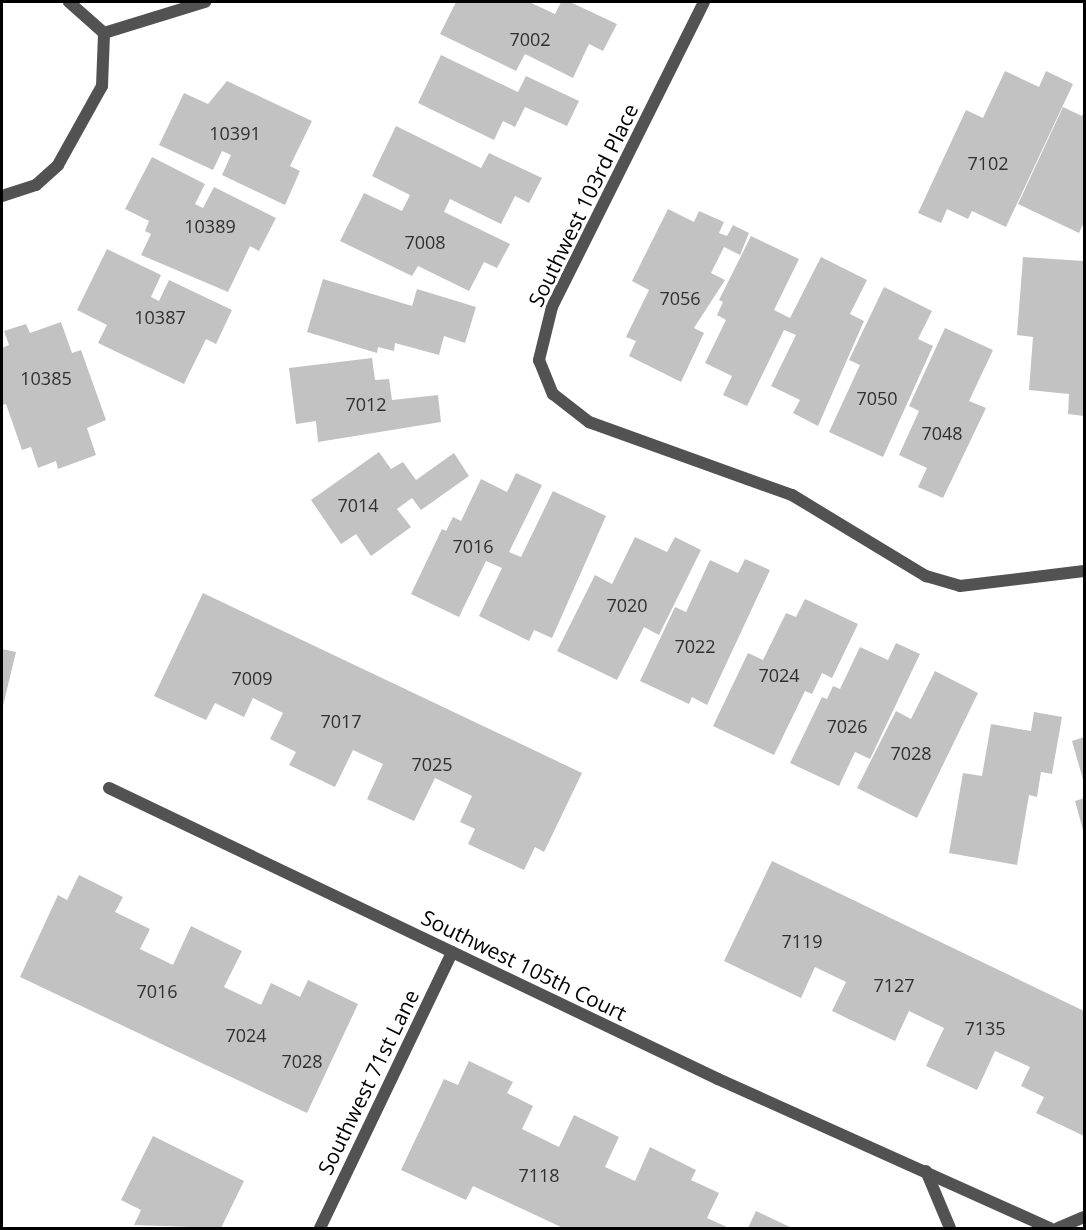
<!DOCTYPE html>
<style>
body{margin:0}
#map{position:relative;width:1086px;height:1230px;overflow:hidden;background:#fff;font-family:"Open Sans",sans-serif}
div>[style]{position:absolute}
.building>*{inset:0;background:#c2c2c2}
.minor>*{height:12px;margin:-6px;padding:0 6px;transform-origin:6px;border-radius:6px;background:#525252}
.tertiary>*{height:12px;margin:-6px;padding:0 6px;transform-origin:6px;border-radius:6px;background:#525252}
span{translate:-50% -50%;white-space:nowrap;text-align:center;line-height:1.15;-webkit-text-stroke:6px #fff;paint-order:stroke}
.number-label{font-size:18px;color:#303030}
.number-label span{-webkit-text-stroke-width:0}
.street-label{font-size:21px;color:#000}
.frame{position:absolute;inset:0;border:3px solid #000;pointer-events:none}
</style>
<div id="map">
<div class="building">
<i style="clip-path:polygon(456px 2px,529px 2px,555px 14px,561px 2px,570px 2px,617px 24px,603px 51px,589px 44px,573px 78px,525px 54px,516px 71px,440px 34px)"></i>
<i style="clip-path:polygon(441px 55px,518px 92px,526px 76px,579px 101px,567px 126px,525px 107px,515px 127px,503px 121px,494px 140px,418px 103px)"></i>
<i style="clip-path:polygon(1005px 71px,1039px 87px,1046px 71px,1073px 84px,1006px 227px,972px 211px,968px 219px,947px 209px,941px 223px,918px 213px,966px 110px,983px 118px)"></i>
<i style="clip-path:polygon(227px 81px,312px 121px,290px 166px,300px 171px,285px 205px,222px 175px,231px 155px,222px 151px,213px 170px,159px 145px,184px 93px,208px 104px)"></i>
<i style="clip-path:polygon(1063px 107px,1082px 116px,1084px 110px,1084px 222px,1079px 233px,1018px 204px)"></i>
<i style="clip-path:polygon(396px 126px,481px 168px,489px 153px,542px 178px,529px 203px,515px 196px,501px 224px,450px 199px,444px 212px,510px 244px,497px 268px,484px 262px,469px 291px,418px 266px,412px 276px,340px 241px,364px 193px,402px 211px,410px 195px,372px 176px)"></i>
<i style="clip-path:polygon(152px 157px,205px 184px,195px 204px,203px 208px,214px 187px,276px 218px,259px 251px,250px 246px,228px 292px,141px 255px,151px 234px,145px 231px,149px 221px,125px 209px)"></i>
<i style="clip-path:polygon(668px 209px,694px 222px,699px 211px,724px 222px,719px 233px,727px 236px,733px 225px,749px 233px,740px 255px,724px 247px,711px 273px,725px 280px,694px 328px,704px 333px,681px 382px,629px 356px,636px 341px,626px 337px,649px 290px,632px 281px)"></i>
<i style="clip-path:polygon(751px 236px,799px 259px,774px 310px,790px 318px,821px 257px,867px 280px,850px 314px,864px 321px,818px 426px,793px 413px,800px 400px,771px 386px,796px 335px,784px 330px,747px 406px,723px 395px,732px 376px,705px 363px,726px 320px,717px 315px,723px 302px,719px 300px)"></i>
<i style="clip-path:polygon(107px 249px,161px 275px,151px 297px,159px 301px,169px 280px,232px 310px,216px 344px,206px 339px,184px 384px,98px 343px,107px 325px,77px 310px)"></i>
<i style="clip-path:polygon(1023px 257px,1084px 261px,1084px 416px,1068px 414px,1069px 394px,1029px 390px,1033px 337px,1017px 335px)"></i>
<i style="clip-path:polygon(323px 279px,412px 306px,417px 289px,476px 307px,465px 343px,444px 336px,439px 355px,395px 343px,394px 351px,378px 347px,377px 353px,307px 332px)"></i>
<i style="clip-path:polygon(884px 287px,932px 311px,918px 339px,933px 346px,883px 457px,829px 432px,860px 365px,849px 360px)"></i>
<i style="clip-path:polygon(61px 322px,72px 353px,81px 350px,106px 420px,87px 428px,96px 455px,58px 469px,56px 461px,38px 468px,31px 447px,22px 450px,6px 404px,2px 405px,2px 348px,9px 345px,4px 331px,26px 324px,30px 333px)"></i>
<i style="clip-path:polygon(945px 328px,993px 350px,969px 401px,986px 408px,943px 498px,918px 487px,927px 468px,899px 455px,919px 411px,909px 406px)"></i>
<i style="clip-path:polygon(372px 358px,375px 380px,389px 379px,392px 400px,438px 395px,441px 422px,318px 442px,316px 421px,296px 424px,289px 368px)"></i>
<i style="clip-path:polygon(379px 452px,391px 469px,403px 462px,416px 480px,454px 453px,469px 476px,421px 510px,412px 498px,397px 509px,411px 527px,371px 556px,356px 534px,341px 544px,311px 500px)"></i>
<i style="clip-path:polygon(516px 473px,542px 485px,509px 552px,521px 557px,553px 491px,606px 516px,552px 638px,534px 630px,529px 641px,479px 616px,502px 568px,486px 561px,459px 617px,411px 594px,442px 529px,446px 531px,453px 517px,461px 521px,481px 479px,507px 492px)"></i>
<i style="clip-path:polygon(635px 537px,667px 552px,675px 537px,701px 550px,659px 635px,644px 627px,617px 680px,557px 651px,595px 575px,612px 584px)"></i>
<i style="clip-path:polygon(745px 559px,770px 570px,707px 705px,692px 697px,689px 704px,640px 681px,675px 607px,686px 612px,710px 560px,738px 573px)"></i>
<i style="clip-path:polygon(203px 593px,582px 773px,544px 852px,535px 847px,524px 870px,468px 844px,475px 829px,460px 822px,472px 796px,435px 778px,414px 821px,367px 799px,383px 764px,353px 750px,335px 787px,289px 765px,296px 752px,270px 739px,283px 713px,253px 698px,244px 717px,215px 703px,206px 720px,154px 696px)"></i>
<i style="clip-path:polygon(805px 599px,858px 624px,832px 678px,822px 673px,812px 694px,805px 691px,774px 755px,713px 726px,748px 653px,763px 660px,786px 613px,796px 617px)"></i>
<i style="clip-path:polygon(896px 643px,920px 654px,870px 759px,855px 752px,839px 786px,790px 763px,822px 697px,827px 699px,833px 686px,840px 689px,860px 647px,888px 660px)"></i>
<i style="clip-path:polygon(2px 649px,16px 652px,2px 710px)"></i>
<i style="clip-path:polygon(935px 671px,978px 693px,917px 818px,857px 788px,896px 711px,911px 719px)"></i>
<i style="clip-path:polygon(1034px 712px,1062px 717px,1052px 774px,1041px 772px,1037px 797px,1029px 795px,1017px 865px,949px 853px,963px 773px,982px 776px,991px 724px,1031px 731px)"></i>
<i style="clip-path:polygon(1084px 737px,1084px 783px,1072px 741px)"></i>
<i style="clip-path:polygon(1084px 798px,1084px 834px,1075px 801px)"></i>
<i style="clip-path:polygon(772px 861px,1084px 1011px,1084px 1136px,1036px 1113px,1044px 1097px,1021px 1086px,1030px 1067px,995px 1051px,977px 1090px,926px 1066px,944px 1028px,909px 1011px,895px 1041px,832px 1011px,846px 982px,815px 967px,801px 998px,724px 961px)"></i>
<i style="clip-path:polygon(79px 875px,123px 897px,115px 912px,150px 929px,140px 949px,173px 965px,191px 926px,242px 951px,224px 987px,261px 1005px,271px 983px,300px 997px,308px 980px,358px 1004px,307px 1113px,20px 977px,58px 895px,67px 900px)"></i>
<i style="clip-path:polygon(469px 1061px,513px 1082px,507px 1093px,533px 1106px,522px 1129px,559px 1147px,574px 1115px,619px 1137px,605px 1167px,635px 1181px,650px 1147px,696px 1170px,691px 1180px,719px 1193px,707px 1218px,729px 1228px,563px 1228px,473px 1186px,466px 1200px,401px 1170px,444px 1079px,458px 1085px)"></i>
<i style="clip-path:polygon(153px 1136px,244px 1181px,221px 1228px,134px 1225px,141px 1210px,121px 1200px)"></i>
<i style="clip-path:polygon(756px 1211px,792px 1228px,748px 1228px)"></i>
</div>
<div class="minor">
<i style="left:704px;top:2px;width:341px;rotate:116.5deg"></i>
<i style="left:552px;top:307px;width:55px;rotate:103.8deg"></i>
<i style="left:539px;top:360px;width:37px;rotate:68deg"></i>
<i style="left:553px;top:394px;width:46px;rotate:37.9deg"></i>
<i style="left:589px;top:422px;width:216px;rotate:19.8deg"></i>
<i style="left:792px;top:495px;width:157px;rotate:31.2deg"></i>
<i style="left:926px;top:576px;width:35px;rotate:16deg"></i>
<i style="left:960px;top:586px;width:125px;rotate:-6.9deg"></i>
<i style="left:104px;top:33px;width:106px;rotate:-17.1deg"></i>
<i style="left:2px;top:196px;width:36px;rotate:-18deg"></i>
<i style="left:36px;top:185px;width:30px;rotate:-42deg"></i>
<i style="left:58px;top:165px;width:90px;rotate:-60.9deg"></i>
<i style="left:102px;top:86px;width:53px;rotate:-87.8deg"></i>
<i style="left:104px;top:33px;width:47px;rotate:-138.5deg"></i>
<i style="left:109px;top:788px;width:675px;rotate:25.54deg"></i>
<i style="left:718px;top:1079px;width:364px;rotate:24.2deg"></i>
<i style="left:926px;top:1171px;width:62px;rotate:67.2deg"></i>
<i style="left:320px;top:1228px;width:306px;rotate:-64.4deg"></i>
</div>
<div class="tertiary">
<i style="left:1058px;top:1228px;width:28px;rotate:-23deg"></i>
</div>
<div class="number-label">
<span style="left:530px;top:39px">7002</span>
<span style="left:235px;top:133px">10391</span>
<span style="left:988px;top:163px">7102</span>
<span style="left:210px;top:226px">10389</span>
<span style="left:425px;top:242px">7008</span>
<span style="left:680px;top:298px">7056</span>
<span style="left:160px;top:317px">10387</span>
<span style="left:46px;top:378px">10385</span>
<span style="left:877px;top:398px">7050</span>
<span style="left:366px;top:404px">7012</span>
<span style="left:942px;top:433px">7048</span>
<span style="left:358px;top:505px">7014</span>
<span style="left:473px;top:546px">7016</span>
<span style="left:627px;top:605px">7020</span>
<span style="left:695px;top:646px">7022</span>
<span style="left:779px;top:675px">7024</span>
<span style="left:252px;top:678px">7009</span>
<span style="left:341px;top:721px">7017</span>
<span style="left:847px;top:726px">7026</span>
<span style="left:911px;top:753px">7028</span>
<span style="left:432px;top:764px">7025</span>
<span style="left:802px;top:941px">7119</span>
<span style="left:894px;top:985px">7127</span>
<span style="left:157px;top:991px">7016</span>
<span style="left:985px;top:1028px">7135</span>
<span style="left:246px;top:1035px">7024</span>
<span style="left:302px;top:1061px">7028</span>
<span style="left:539px;top:1175px">7118</span>
</div>
<div class="street-label">
<span style="left:583px;top:205px;rotate:-64deg">Southwest 103rd Place</span>
<span style="left:524px;top:965px;rotate:26deg">Southwest 105th Court</span>
<span style="left:368px;top:1082px;rotate:-64deg">Southwest 71st Lane</span>
</div>
<div class="frame"></div>
</div>
